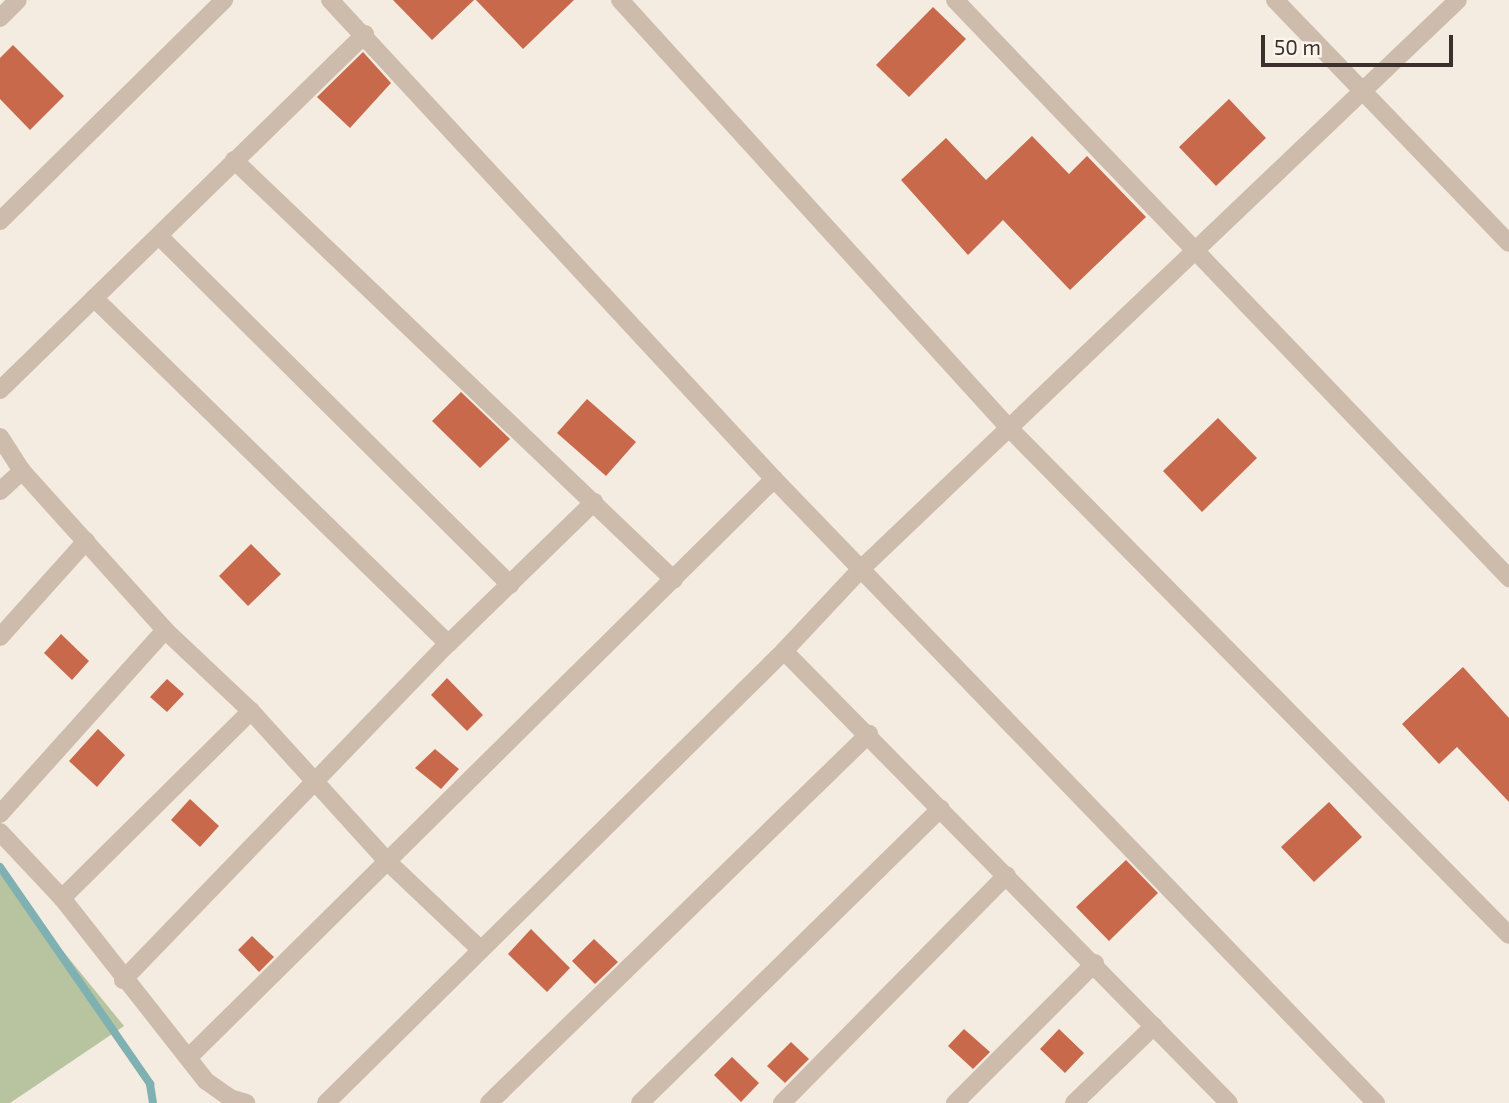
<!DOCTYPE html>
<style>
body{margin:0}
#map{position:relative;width:1509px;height:1103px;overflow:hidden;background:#f4ebe1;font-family:"Exo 2",sans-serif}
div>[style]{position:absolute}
.green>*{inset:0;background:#b8c4a0}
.stream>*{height:8px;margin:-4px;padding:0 4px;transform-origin:4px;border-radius:4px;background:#7fb0b2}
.building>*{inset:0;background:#c8694b}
.minor>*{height:18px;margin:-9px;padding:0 9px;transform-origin:9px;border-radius:9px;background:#cdbbac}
.tertiary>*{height:18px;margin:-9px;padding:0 9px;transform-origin:9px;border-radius:9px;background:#cdbbac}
span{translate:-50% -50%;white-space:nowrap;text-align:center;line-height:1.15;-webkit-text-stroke:5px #fbf5ee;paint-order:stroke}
.scale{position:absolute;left:1261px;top:35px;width:192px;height:32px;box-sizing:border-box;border:4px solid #3b302b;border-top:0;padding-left:9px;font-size:21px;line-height:24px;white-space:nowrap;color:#3b302b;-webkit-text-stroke:5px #fbf5ee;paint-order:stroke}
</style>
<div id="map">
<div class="green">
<i style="clip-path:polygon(0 874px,124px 1026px,10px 1103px,0 1103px)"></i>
</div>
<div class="stream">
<i style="left:0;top:867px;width:264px;rotate:55.3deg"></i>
<i style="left:150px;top:1084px;width:19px;rotate:81deg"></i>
</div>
<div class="building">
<i style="clip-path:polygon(393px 0,474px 0,432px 40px)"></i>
<i style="clip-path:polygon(476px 0,574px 0,523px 49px)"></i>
<i style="clip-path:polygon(933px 7px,966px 39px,909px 97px,876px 65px)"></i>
<i style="clip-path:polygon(13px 45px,64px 96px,30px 130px,0 99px,0 58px)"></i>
<i style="clip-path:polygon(363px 52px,391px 83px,350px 128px,317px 97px)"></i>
<i style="clip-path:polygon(1229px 99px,1266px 138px,1216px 186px,1179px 147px)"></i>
<i style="clip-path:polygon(1032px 136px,1069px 174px,1087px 156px,1146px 217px,1070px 290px,1003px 220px,968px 255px,901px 180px,946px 138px,986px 180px)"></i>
<i style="clip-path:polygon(461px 392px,510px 439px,480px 468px,432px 421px)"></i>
<i style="clip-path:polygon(587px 399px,636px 442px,606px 476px,557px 433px)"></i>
<i style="clip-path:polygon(1218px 418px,1257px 458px,1202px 512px,1163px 471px)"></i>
<i style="clip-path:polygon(251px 544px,281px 574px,248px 606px,219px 576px)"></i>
<i style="clip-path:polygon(61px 634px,89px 661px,72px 680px,44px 653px)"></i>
<i style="clip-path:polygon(1463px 667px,1509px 718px,1509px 802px,1457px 747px,1439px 764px,1402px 724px)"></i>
<i style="clip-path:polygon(447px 678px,483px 715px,467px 731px,431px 695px)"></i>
<i style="clip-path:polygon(167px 679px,184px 694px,167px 712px,150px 697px)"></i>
<i style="clip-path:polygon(98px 729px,125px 755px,97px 787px,69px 761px)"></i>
<i style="clip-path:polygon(435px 749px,459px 769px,441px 789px,415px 768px)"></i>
<i style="clip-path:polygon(190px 799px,219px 826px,200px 847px,171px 820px)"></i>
<i style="clip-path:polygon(1329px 802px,1362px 837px,1314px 882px,1281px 847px)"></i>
<i style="clip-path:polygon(1126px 860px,1158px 893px,1109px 941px,1076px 907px)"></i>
<i style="clip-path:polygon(531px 929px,570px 968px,547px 992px,508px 954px)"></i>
<i style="clip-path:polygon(252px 936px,274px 957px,259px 972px,238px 950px)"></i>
<i style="clip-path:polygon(594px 939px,618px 962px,595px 984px,572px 961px)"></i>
<i style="clip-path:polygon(964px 1029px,990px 1052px,973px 1069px,948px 1046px)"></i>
<i style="clip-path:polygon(1059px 1029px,1084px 1053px,1065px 1073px,1040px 1049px)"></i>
<i style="clip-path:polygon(791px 1042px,809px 1059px,785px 1083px,767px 1066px)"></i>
<i style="clip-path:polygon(732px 1057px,759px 1083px,741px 1102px,714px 1075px)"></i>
</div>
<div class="minor">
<i style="left:330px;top:0;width:653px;rotate:47.17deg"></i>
<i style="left:774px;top:479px;width:867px;rotate:46.03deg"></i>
<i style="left:955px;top:0;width:801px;rotate:46.21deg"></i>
<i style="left:1275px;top:0;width:337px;rotate:46.1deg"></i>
<i style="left:0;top:18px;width:25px;rotate:-45deg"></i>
<i style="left:234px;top:160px;width:608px;rotate:43.67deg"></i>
<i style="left:0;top:221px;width:315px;rotate:-44.6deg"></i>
<i style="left:159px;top:236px;width:495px;rotate:44.8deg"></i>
<i style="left:94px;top:298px;width:495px;rotate:44.3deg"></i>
<i style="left:0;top:390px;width:510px;rotate:-44.28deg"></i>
<i style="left:0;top:437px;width:40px;rotate:57.1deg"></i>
<i style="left:22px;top:471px;width:214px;rotate:48deg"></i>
<i style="left:165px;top:630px;width:118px;rotate:43.3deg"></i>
<i style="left:251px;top:711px;width:205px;rotate:47.8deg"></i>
<i style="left:389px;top:863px;width:125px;rotate:43.4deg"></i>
<i style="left:0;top:491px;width:30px;rotate:-42deg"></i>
<i style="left:0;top:637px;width:129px;rotate:-48.1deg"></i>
<i style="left:784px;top:651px;width:634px;rotate:45.45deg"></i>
<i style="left:0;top:814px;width:247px;rotate:-48.1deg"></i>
<i style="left:0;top:832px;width:91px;rotate:46.8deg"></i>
<i style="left:62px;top:898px;width:233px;rotate:51.8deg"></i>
<i style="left:206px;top:1081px;width:29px;rotate:35deg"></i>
<i style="left:230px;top:1098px;width:17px;rotate:17deg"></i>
<i style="left:62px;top:898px;width:266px;rotate:-44.7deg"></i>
<i style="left:123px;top:980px;width:467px;rotate:-46deg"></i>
<i style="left:448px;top:644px;width:204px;rotate:-44.2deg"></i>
<i style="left:190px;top:1056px;width:821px;rotate:-44.65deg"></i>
<i style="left:326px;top:1103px;width:643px;rotate:-44.62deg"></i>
<i style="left:784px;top:651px;width:114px;rotate:-46.8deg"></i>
<i style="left:862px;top:568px;width:823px;rotate:-43.62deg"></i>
<i style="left:489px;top:1103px;width:530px;rotate:-44.16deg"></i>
<i style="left:640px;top:1103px;width:421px;rotate:-44.4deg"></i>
<i style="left:782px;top:1103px;width:320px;rotate:-45.4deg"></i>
<i style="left:955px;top:1103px;width:198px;rotate:-45deg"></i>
<i style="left:1074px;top:1103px;width:111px;rotate:-43.9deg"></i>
</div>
<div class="tertiary">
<i style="left:620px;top:0;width:577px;rotate:47.74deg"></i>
<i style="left:1008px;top:427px;width:713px;rotate:45.4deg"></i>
</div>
<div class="scale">50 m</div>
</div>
